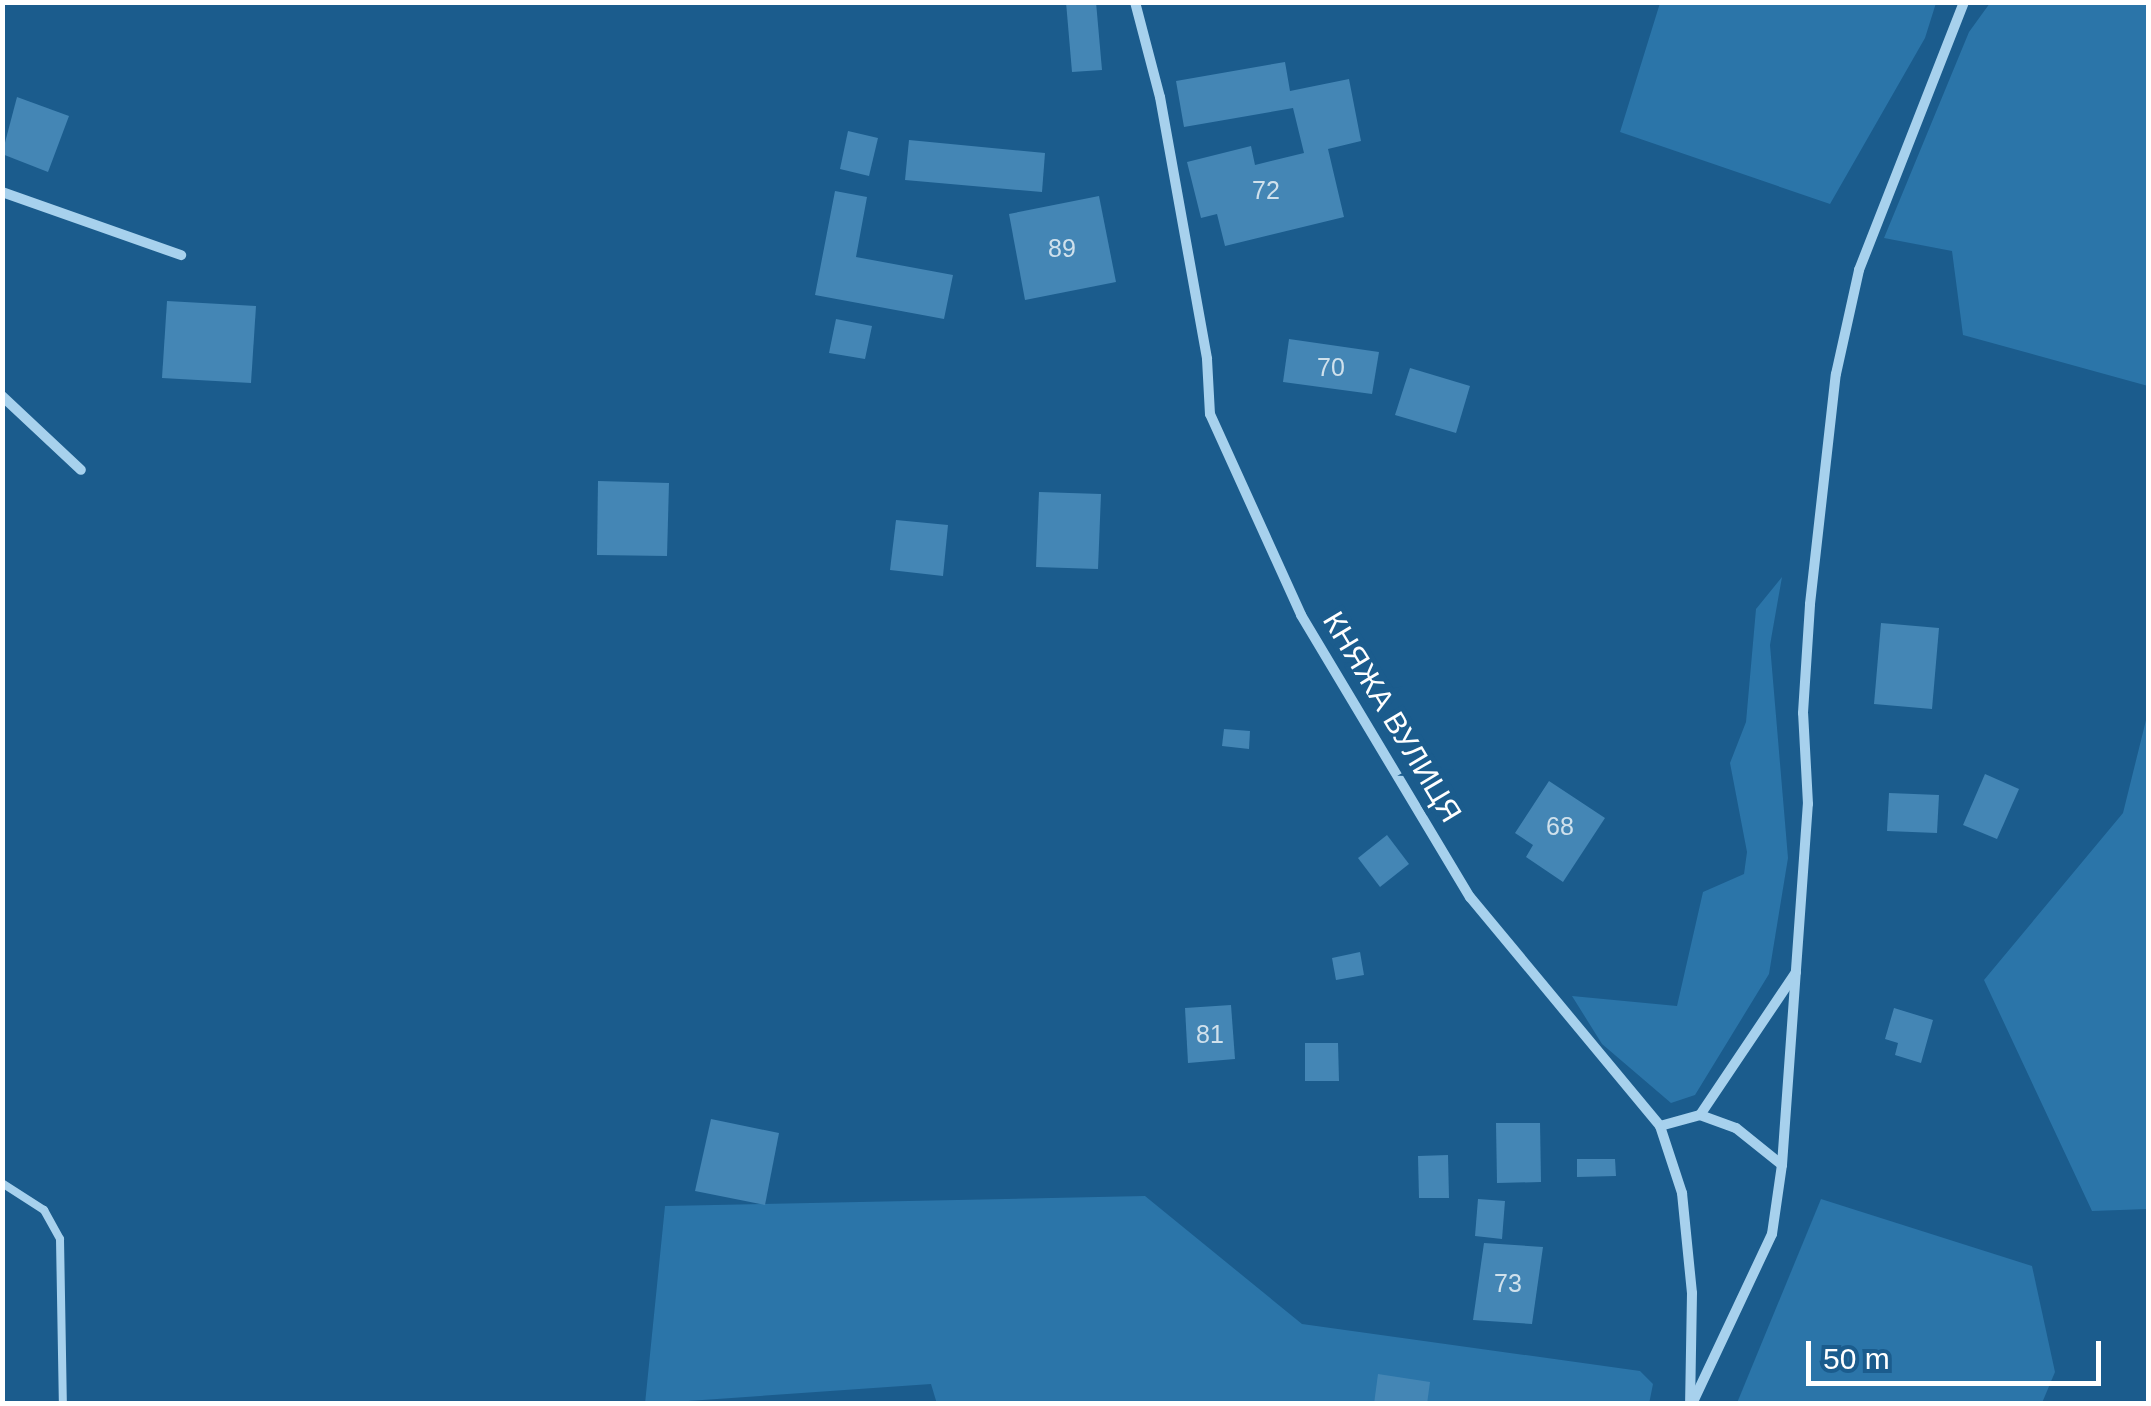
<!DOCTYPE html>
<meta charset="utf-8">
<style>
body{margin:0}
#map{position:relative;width:2151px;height:1406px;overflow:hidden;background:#1b5c8d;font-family:Helvetica,sans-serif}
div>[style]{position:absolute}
.green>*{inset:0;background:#2b75a9}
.building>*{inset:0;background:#4486b5}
.lane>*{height:8px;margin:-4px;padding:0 4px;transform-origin:4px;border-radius:4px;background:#a7d1ed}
.street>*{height:10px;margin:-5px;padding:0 5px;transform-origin:5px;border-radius:5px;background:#a7d1ed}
span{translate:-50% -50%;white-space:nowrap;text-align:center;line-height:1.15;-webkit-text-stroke:10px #1b5c8d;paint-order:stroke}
.number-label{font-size:25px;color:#d0e1ec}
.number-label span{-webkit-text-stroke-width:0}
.street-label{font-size:30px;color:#fff}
.frame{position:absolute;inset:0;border:5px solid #fff;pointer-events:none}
.scale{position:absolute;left:1806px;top:1341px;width:295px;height:45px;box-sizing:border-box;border:5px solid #fff;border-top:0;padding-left:12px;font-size:30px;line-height:35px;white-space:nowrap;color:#fff;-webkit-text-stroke:8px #1b5c8d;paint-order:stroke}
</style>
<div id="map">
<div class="green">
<i style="clip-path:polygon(1660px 3px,1660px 2px,1936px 3px,1925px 38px,1830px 204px,1620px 132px)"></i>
<i style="clip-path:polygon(1990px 3px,2148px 3px,2148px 386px,1963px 335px,1952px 251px,1884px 238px,1969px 32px)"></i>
<i style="clip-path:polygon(1782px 577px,1770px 645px,1788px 858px,1769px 974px,1695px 1095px,1671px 1103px,1602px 1044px,1572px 996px,1677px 1006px,1703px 892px,1744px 874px,1747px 852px,1730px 763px,1746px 722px,1756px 609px)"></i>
<i style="clip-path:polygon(2148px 712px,2148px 1209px,2092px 1211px,1984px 980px,2123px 813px)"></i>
<i style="clip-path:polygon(1145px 1196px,1302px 1324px,1640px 1371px,1653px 1384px,1649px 1404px,937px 1404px,931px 1384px,645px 1404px,665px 1206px)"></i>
<i style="clip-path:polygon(1821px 1199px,2032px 1266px,2055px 1372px,2042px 1403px,1737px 1403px)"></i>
</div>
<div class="building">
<i style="clip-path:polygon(1066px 2px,1096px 2px,1102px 70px,1072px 72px)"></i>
<i style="clip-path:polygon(1285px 62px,1290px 91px,1349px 79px,1361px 141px,1328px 149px,1344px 217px,1225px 246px,1217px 214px,1201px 218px,1187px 162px,1251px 146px,1255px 165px,1304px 153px,1293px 108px,1184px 127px,1176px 81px)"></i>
<i style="clip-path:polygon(17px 97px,69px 116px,48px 172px,2px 154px)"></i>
<i style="clip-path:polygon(848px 131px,878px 138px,869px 176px,840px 169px)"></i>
<i style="clip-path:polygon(909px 140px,1045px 153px,1042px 192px,905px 180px)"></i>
<i style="clip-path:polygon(835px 191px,867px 197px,856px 257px,953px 275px,944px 319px,815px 295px)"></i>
<i style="clip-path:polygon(1099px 196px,1116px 282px,1025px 300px,1009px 214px)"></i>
<i style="clip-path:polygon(167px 301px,256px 306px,251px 383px,162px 378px)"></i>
<i style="clip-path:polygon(836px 319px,872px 326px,865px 359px,829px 353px)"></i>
<i style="clip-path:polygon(1289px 339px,1379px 352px,1372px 394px,1283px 382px)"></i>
<i style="clip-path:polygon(1410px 368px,1470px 386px,1456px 433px,1395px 415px)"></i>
<i style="clip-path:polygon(598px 481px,669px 483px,667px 556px,597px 555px)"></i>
<i style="clip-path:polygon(1039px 492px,1101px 494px,1098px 569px,1036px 567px)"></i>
<i style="clip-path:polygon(896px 520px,948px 525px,943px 576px,890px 570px)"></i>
<i style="clip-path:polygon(1881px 623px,1939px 628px,1932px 709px,1874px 704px)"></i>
<i style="clip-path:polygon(1224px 729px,1250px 731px,1249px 749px,1222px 746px)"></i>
<i style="clip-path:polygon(1985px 774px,2019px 789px,1997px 839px,1963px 825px)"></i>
<i style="clip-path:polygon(1549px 781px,1605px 818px,1563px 882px,1526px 857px,1533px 845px,1515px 833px)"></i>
<i style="clip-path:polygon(1889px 793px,1939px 795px,1937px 833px,1887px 831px)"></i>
<i style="clip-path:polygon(1387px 835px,1409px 864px,1380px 887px,1358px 858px)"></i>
<i style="clip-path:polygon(1360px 952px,1364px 975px,1336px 980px,1332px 958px)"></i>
<i style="clip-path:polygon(1231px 1005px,1235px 1059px,1188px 1063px,1185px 1008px)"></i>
<i style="clip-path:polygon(1894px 1008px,1933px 1020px,1921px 1063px,1895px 1055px,1898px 1043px,1885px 1039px)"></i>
<i style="clip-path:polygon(1305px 1043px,1338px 1043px,1339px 1081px,1305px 1081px)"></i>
<i style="clip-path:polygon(711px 1119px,779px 1133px,765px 1205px,695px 1191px)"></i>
<i style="clip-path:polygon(1496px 1123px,1540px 1123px,1541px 1182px,1497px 1183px)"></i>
<i style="clip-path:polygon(1448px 1155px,1449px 1198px,1419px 1198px,1418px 1156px)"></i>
<i style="clip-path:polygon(1577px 1159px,1615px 1159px,1616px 1176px,1577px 1177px)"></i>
<i style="clip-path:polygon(1478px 1199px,1505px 1201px,1502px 1239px,1475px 1236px)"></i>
<i style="clip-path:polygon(1484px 1243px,1543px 1247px,1532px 1324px,1473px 1320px)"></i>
<i style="clip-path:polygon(1378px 1374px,1430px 1382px,1427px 1404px,1374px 1404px)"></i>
</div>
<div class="lane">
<i style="left:2px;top:1183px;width:50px;rotate:32.7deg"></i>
<i style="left:44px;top:1210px;width:33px;rotate:61deg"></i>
<i style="left:60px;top:1239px;width:165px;rotate:89deg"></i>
</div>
<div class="street">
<i style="left:1135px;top:2px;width:98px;rotate:75.3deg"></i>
<i style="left:1160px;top:97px;width:266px;rotate:79.8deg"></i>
<i style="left:1207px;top:359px;width:55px;rotate:86.9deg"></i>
<i style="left:1210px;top:414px;width:221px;rotate:65.6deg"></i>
<i style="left:1301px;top:615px;width:329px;rotate:59.1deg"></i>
<i style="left:1470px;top:897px;width:298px;rotate:50.3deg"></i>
<i style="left:1660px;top:1126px;width:71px;rotate:71.8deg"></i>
<i style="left:1682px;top:1193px;width:100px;rotate:84.3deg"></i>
<i style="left:1692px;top:1293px;width:111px;rotate:91deg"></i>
<i style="left:2px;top:192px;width:190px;rotate:19.4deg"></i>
<i style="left:2px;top:396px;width:108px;rotate:43.1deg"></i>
<i style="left:1700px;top:1115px;width:38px;rotate:20deg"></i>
<i style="left:1736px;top:1128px;width:59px;rotate:38.8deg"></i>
<i style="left:1660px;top:1126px;width:41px;rotate:-15.4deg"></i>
<i style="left:1700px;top:1115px;width:172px;rotate:-56.1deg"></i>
<i style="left:1692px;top:1404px;width:188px;rotate:-64.8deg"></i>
<i style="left:1772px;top:1234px;width:70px;rotate:-81.8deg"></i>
<i style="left:1782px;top:1165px;width:362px;rotate:-85.9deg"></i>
<i style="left:1808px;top:804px;width:91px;rotate:-93.1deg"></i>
<i style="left:1803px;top:713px;width:109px;rotate:-86.3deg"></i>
<i style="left:1810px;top:604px;width:231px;rotate:-83.6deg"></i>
<i style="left:1836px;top:374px;width:107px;rotate:-77.5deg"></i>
<i style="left:1859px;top:270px;width:288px;rotate:-68.6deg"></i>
</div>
<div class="number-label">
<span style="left:1266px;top:190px">72</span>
<span style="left:1062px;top:248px">89</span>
<span style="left:1331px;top:367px">70</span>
<span style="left:1560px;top:826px">68</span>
<span style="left:1210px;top:1034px">81</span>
<span style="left:1508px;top:1283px">73</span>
</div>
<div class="street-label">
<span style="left:1392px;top:717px;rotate:59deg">КНЯЖА ВУЛИЦЯ</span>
</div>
<div class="frame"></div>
<div class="scale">50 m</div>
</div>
